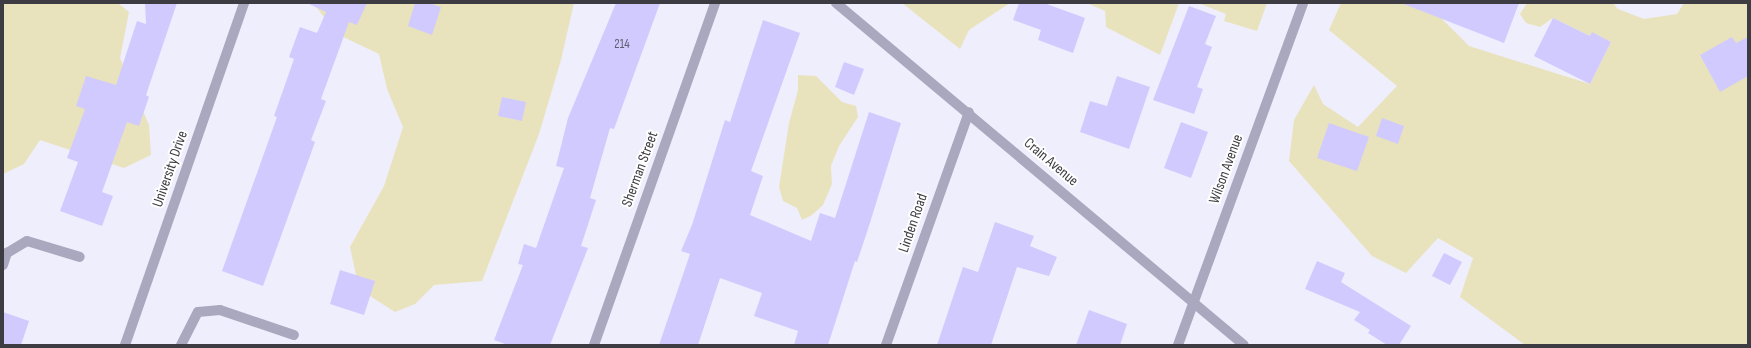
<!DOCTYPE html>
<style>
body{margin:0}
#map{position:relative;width:1751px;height:348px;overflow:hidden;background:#efeefc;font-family:"Sofia Sans Condensed",sans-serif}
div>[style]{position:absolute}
.green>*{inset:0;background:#e9e3bd}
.building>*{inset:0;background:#d0caff}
.minor>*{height:10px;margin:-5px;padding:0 5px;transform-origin:5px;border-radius:5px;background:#aaa8bf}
span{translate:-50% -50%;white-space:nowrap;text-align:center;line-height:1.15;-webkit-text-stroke:4px #fff;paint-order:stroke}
.number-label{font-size:13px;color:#616071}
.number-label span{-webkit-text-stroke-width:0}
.street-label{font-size:15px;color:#3c3c42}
.frame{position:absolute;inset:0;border:4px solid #3c3c42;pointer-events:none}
</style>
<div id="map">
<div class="green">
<i style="clip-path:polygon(3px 3px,118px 3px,129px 12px,120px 58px,149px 125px,151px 155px,124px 168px,40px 140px,24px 164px,3px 174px)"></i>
<i style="clip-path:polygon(313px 3px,574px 3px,561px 60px,539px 134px,482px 281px,434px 285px,415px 304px,395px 312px,359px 289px,350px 247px,384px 186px,403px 127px,387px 89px,379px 54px,337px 34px)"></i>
<i style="clip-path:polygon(902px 3px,1010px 3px,969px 30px,960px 49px)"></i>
<i style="clip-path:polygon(1087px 3px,1179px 3px,1160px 55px,1106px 27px,1105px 11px)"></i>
<i style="clip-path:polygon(1198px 3px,1267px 3px,1257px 31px,1224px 21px,1226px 14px)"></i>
<i style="clip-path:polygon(1341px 3px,1432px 3px,1437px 14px,1469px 46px,1590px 84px,1611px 42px,1593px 33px,1590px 36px,1553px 18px,1540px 27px,1526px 23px,1520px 14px,1527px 3px,1613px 3px,1618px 9px,1644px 19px,1677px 14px,1684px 3px,1748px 3px,1748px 345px,1525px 345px,1460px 297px,1473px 258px,1438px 238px,1406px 273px,1372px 256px,1289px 161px,1294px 120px,1314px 85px,1323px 104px,1358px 127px,1397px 86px,1329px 30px)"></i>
<i style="clip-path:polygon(798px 75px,816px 76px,842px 102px,856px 106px,858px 117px,839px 146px,831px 166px,832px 184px,823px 205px,812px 215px,802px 220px,797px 208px,783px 201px,779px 187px,789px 123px,798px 90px)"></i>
</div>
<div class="building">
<i style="clip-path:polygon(145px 3px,177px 3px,146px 95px,149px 97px,139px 126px,127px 122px,102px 192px,113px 196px,102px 226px,60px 211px,78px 162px,67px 158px,85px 109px,76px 106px,86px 76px,116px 85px,137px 21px,146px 24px)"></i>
<i style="clip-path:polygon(307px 3px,367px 3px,357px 25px,349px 22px,321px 99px,326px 101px,311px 140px,315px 142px,263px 286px,222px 271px,277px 117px,274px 116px,294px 59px,289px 57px,300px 27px,317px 33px,326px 12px)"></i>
<i style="clip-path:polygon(415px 3px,429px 3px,441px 7px,432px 35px,408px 26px)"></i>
<i style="clip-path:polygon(616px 3px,660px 3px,614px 129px,610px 128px,590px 198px,596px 200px,581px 246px,588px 248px,550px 345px,508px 345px,494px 340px,523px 265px,518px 264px,524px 244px,536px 248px,564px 168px,556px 166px,568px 118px)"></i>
<i style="clip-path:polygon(1019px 3px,1044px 3px,1085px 18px,1073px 53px,1038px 40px,1041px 30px,1013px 20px)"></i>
<i style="clip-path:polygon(1401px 3px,1519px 3px,1504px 43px)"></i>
<i style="clip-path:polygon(1189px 6px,1216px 16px,1205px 44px,1212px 47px,1197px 87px,1203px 89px,1194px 114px,1153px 100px)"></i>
<i style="clip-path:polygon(1553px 18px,1590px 36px,1592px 32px,1611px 42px,1590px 84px,1534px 56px)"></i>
<i style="clip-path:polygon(763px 20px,800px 33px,751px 171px,763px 176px,750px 215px,811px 241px,820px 213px,835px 218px,869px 112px,901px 123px,868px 229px,857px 262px,855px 261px,828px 345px,794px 345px,798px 331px,754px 316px,762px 293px,720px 278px,698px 345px,659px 345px,690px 254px,681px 251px,692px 225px,725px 120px,730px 122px)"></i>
<i style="clip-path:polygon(1732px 37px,1736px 43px,1748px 37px,1748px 76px,1720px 92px,1700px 55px)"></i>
<i style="clip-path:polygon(844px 62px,864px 69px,854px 95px,835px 87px)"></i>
<i style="clip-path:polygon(1117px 76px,1150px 87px,1129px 149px,1080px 132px,1090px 101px,1107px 106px)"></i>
<i style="clip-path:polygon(502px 97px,526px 102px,522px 121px,498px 116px)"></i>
<i style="clip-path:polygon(1382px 118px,1404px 126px,1398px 144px,1376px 136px)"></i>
<i style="clip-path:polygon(1181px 122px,1208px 132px,1191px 178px,1164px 168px)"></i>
<i style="clip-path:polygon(1329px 123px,1369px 137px,1357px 171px,1317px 158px)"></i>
<i style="clip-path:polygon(995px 222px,1034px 236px,1030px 246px,1057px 257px,1049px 276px,1017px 267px,991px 345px,937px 345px,963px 267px,978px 272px)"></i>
<i style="clip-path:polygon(1444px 253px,1462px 262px,1450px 285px,1432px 276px)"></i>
<i style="clip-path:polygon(1317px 261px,1345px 273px,1341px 282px,1411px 326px,1399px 345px,1387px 345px,1368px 333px,1370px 330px,1354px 320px,1360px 312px,1305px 289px)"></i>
<i style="clip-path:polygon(340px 270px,375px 281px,364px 315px,330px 304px)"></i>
<i style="clip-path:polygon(1089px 310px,1127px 324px,1120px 345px,1076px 345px)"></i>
<i style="clip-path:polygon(3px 312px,29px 321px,21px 345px,3px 345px)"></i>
</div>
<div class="minor">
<i style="left:836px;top:3px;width:532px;rotate:39.97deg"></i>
<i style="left:3px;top:265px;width:13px;rotate:-72deg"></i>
<i style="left:7px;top:253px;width:23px;rotate:-31deg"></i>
<i style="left:27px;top:241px;width:55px;rotate:16.8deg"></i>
<i style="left:125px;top:345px;width:362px;rotate:-70.8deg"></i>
<i style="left:181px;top:345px;width:37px;rotate:-63deg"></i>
<i style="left:198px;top:312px;width:22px;rotate:-5deg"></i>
<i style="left:220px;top:310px;width:78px;rotate:18.7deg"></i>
<i style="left:594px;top:345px;width:363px;rotate:-70.5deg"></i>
<i style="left:886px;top:345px;width:247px;rotate:-70.4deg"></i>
<i style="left:1178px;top:345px;width:364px;rotate:-69.9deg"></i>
</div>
<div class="number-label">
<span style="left:622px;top:44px">214</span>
</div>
<div class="street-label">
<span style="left:1051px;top:162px;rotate:40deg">Crain Avenue</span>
<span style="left:170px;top:169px;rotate:-71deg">University Drive</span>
<span style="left:640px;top:169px;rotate:-70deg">Sherman Street</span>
<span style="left:1226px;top:169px;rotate:-70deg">Wilson Avenue</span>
<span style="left:913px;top:223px;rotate:-71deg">Linden Road</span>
</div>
<div class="frame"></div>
</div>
